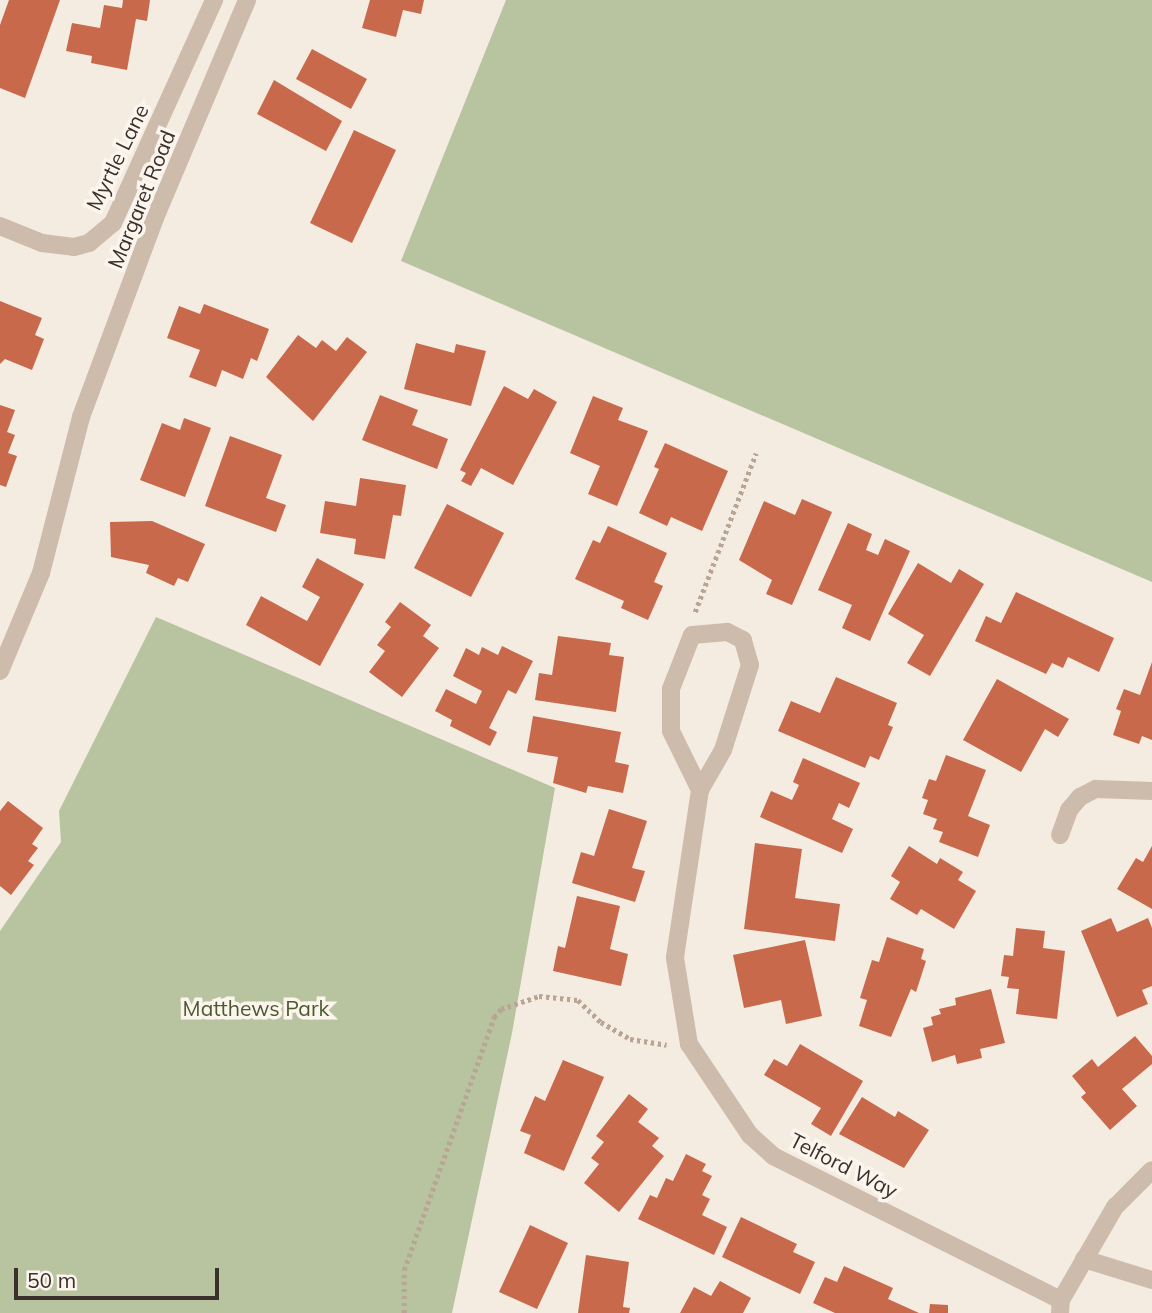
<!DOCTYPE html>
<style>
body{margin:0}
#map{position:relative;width:1152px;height:1313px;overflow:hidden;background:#f4ebe1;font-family:Mulish,sans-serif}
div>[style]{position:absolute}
.green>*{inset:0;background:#b8c4a0}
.building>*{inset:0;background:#c8694b}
.path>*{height:4.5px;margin-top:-2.25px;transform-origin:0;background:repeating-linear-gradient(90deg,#b9a596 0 3.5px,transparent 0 7px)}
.minor>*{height:18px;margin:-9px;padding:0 9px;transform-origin:9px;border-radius:9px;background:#cdbbac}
span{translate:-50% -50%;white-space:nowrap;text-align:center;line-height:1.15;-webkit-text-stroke:7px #fbf5ee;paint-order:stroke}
.street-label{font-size:21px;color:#3b302b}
.park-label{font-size:21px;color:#4a5a2e}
.scale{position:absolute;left:14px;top:1268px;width:205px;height:32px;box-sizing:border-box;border:4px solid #3b302b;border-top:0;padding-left:9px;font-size:21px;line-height:24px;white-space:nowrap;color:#3b302b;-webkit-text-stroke:5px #fbf5ee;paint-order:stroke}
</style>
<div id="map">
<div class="green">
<i style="clip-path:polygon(506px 0,1152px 0,1152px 582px,401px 261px)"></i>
<i style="clip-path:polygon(156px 617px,555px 788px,512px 1033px,452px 1313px,0 1313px,0 931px,61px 842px,59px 811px)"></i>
</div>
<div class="building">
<i style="clip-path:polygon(9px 0,60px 0,25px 98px,0 88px,0 25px)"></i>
<i style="clip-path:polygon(123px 0,150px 0,147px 21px,136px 19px,127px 70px,91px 63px,92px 56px,66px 51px,72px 23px,100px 28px,104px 5px,122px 8px)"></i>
<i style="clip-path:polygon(370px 0,424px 0,421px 14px,403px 10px,396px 37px,362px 28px)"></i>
<i style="clip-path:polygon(312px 49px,367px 79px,351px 109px,296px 79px)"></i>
<i style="clip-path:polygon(274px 80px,342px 121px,326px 151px,257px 114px)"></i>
<i style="clip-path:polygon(354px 130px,396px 150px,352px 243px,310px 223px)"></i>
<i style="clip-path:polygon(0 301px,42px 318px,35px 335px,44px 339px,32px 370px,5px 359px,0 364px)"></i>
<i style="clip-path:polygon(204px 304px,269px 329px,257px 361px,251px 358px,243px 379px,222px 370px,216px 387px,189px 377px,200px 350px,167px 338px,179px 306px,200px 314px)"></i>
<i style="clip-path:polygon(298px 335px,316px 348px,322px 340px,336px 351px,347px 337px,367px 352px,313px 421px,266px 377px)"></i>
<i style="clip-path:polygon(416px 343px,454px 353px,456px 344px,486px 351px,471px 406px,404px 389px)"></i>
<i style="clip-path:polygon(504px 386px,528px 399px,534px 389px,557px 402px,513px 485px,481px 468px,471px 486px,461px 481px,466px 473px,460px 470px)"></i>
<i style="clip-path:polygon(380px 395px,418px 410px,412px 425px,448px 439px,437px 469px,362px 440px)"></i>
<i style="clip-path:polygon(593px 396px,623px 408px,618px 420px,648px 431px,617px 506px,588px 494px,600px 466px,570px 453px)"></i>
<i style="clip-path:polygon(0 405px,15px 410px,7px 432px,15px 435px,8px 453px,17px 456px,6px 487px,0 485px)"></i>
<i style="clip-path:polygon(184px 418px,211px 428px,185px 497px,140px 480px,162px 423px,180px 430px)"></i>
<i style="clip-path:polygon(230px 436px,282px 455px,266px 498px,286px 505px,276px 532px,205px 506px)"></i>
<i style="clip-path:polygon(665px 443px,728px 471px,702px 531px,671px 517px,667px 526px,639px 513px,659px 469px,654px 467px)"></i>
<i style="clip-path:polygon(360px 478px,406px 485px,401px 516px,393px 515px,385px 559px,354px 554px,356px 539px,320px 533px,325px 501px,356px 506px)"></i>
<i style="clip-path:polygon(802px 499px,832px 512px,792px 605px,766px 594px,772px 580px,739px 560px,764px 501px,795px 515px)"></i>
<i style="clip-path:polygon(447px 504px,504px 533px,471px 597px,414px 568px)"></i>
<i style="clip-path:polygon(152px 521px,205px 544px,188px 582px,178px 578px,174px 586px,146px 573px,149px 565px,111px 557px,110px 522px)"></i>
<i style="clip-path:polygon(848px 523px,872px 534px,866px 550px,878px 555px,885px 539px,910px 551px,870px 641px,842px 628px,852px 605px,818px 590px)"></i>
<i style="clip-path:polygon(608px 526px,667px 553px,654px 582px,663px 586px,648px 620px,621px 608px,624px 601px,575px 579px,593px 540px,600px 543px)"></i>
<i style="clip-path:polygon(317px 558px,364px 584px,320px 666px,246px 625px,261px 596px,307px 621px,320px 597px,302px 587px)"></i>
<i style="clip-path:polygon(918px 563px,951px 583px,959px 569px,984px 584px,930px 676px,907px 663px,924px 635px,888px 614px)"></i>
<i style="clip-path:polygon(1016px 592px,1114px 638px,1099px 672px,1068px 657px,1063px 668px,1052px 663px,1046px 674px,975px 641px,986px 616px,1001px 623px)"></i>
<i style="clip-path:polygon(400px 602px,431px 625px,423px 636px,439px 648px,402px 697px,369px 672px,385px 651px,377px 645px,391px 627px,385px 622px)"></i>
<i style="clip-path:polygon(558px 636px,611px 643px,609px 655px,624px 657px,616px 712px,535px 700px,539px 673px,552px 675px)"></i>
<i style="clip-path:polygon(502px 646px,533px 661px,516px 694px,508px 690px,489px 728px,497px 732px,490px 746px,450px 726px,452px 720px,435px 711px,446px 689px,476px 704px,482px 691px,453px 676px,466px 648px,479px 655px,482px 647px,498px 655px)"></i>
<i style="clip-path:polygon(1152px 662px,1152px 740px,1142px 736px,1139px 744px,1113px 735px,1121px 711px,1116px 709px,1124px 689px,1140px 695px)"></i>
<i style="clip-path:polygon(836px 677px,897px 703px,888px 725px,893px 727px,879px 760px,870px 756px,865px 768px,778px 731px,791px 701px,820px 713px)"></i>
<i style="clip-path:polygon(997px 679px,1069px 719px,1058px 737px,1045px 729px,1021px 772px,963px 740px)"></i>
<i style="clip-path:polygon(533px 716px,621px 732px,615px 762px,629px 765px,623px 793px,588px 786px,586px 793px,553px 783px,558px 757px,527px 752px)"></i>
<i style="clip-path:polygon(946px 755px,986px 770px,968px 816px,990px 825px,978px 857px,939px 842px,943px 832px,933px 829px,937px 819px,923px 814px,928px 800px,922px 798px,929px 779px,936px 781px)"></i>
<i style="clip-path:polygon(803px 758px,860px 783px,849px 808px,839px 803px,832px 819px,853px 829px,842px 853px,760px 817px,771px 791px,792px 800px,799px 785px,793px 782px)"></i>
<i style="clip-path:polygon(8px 801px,43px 828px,32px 844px,38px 848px,28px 861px,34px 865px,11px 895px,0 886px,0 811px)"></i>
<i style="clip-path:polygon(609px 809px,647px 821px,632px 868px,645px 871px,635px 902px,572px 883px,581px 852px,594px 856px)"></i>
<i style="clip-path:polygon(755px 843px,802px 849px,795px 898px,840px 904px,835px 941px,744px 929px)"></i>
<i style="clip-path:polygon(909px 846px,937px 864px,940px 858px,963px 872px,958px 880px,976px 891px,954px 929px,921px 909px,917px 915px,890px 899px,900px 882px,891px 876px)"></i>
<i style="clip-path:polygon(1152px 846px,1152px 909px,1117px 889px,1136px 858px,1143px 862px)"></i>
<i style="clip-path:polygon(577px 896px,620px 906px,610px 949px,628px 954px,621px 986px,553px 971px,558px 946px,565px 948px)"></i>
<i style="clip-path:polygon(1111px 918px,1117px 932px,1148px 918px,1152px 928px,1152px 986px,1142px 990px,1148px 1004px,1117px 1017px,1081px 931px)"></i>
<i style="clip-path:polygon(1016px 928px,1045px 931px,1043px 948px,1065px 951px,1057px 1019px,1016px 1014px,1019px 989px,1007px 988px,1009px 977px,1001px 976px,1004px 955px,1013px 956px)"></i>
<i style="clip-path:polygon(887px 937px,924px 949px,921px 959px,926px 961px,916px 992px,911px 989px,891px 1037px,859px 1026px,867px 1000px,860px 998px,872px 960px,879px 962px)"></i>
<i style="clip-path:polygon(805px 940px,822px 1016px,786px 1024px,781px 1000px,744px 1008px,733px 955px)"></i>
<i style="clip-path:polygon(991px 989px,1005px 1043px,980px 1049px,982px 1058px,957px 1064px,955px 1055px,932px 1062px,923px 1028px,933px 1025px,931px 1017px,941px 1014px,939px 1009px,956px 1005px,955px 998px)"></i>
<i style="clip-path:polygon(1135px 1036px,1152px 1056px,1152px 1064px,1122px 1089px,1137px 1106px,1110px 1130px,1081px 1097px,1086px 1093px,1072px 1076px,1092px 1059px,1098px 1067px)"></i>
<i style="clip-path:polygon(800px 1044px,863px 1081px,831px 1136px,811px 1124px,821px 1108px,764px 1075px,774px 1059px,787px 1066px)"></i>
<i style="clip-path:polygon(563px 1060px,604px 1077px,564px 1171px,524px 1153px,531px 1135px,520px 1131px,535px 1096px,545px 1101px)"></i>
<i style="clip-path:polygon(629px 1094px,648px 1109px,638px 1122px,659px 1138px,652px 1146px,664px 1156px,619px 1212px,584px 1183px,599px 1164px,591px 1158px,604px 1142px,596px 1136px)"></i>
<i style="clip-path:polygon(862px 1097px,895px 1117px,898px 1111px,929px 1130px,904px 1168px,839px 1134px)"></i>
<i style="clip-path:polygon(686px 1154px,706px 1164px,702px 1171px,712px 1176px,702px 1195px,710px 1199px,702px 1215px,727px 1227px,714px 1255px,638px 1219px,650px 1195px,657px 1198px,666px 1178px,673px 1181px)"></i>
<i style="clip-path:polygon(741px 1217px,797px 1244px,793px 1252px,815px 1262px,800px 1294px,722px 1257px)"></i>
<i style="clip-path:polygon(530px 1225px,568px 1243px,537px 1309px,499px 1292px)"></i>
<i style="clip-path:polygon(586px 1255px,629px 1262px,623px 1307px,630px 1308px,629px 1313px,578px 1313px)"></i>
<i style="clip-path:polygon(844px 1266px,893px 1288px,888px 1299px,919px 1313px,835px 1313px,813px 1303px,825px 1277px,837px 1282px)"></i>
<i style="clip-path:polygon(720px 1281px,751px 1298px,743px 1313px,680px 1313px,694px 1287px,711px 1296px)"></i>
<i style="clip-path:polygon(930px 1304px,948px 1305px,948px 1313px,929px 1313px)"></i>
</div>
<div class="path">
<i style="left:695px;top:612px;width:170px;rotate:-69deg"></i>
<i style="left:404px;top:1313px;width:43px;rotate:-90deg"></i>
<i style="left:404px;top:1270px;width:269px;rotate:-70.4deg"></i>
<i style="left:494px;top:1017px;width:11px;rotate:-49deg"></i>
<i style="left:501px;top:1009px;width:40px;rotate:-18.9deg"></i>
<i style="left:539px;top:996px;width:39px;rotate:6deg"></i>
<i style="left:578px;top:1000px;width:32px;rotate:44deg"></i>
<i style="left:601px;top:1022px;width:34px;rotate:30deg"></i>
<i style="left:630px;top:1039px;width:37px;rotate:9deg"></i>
</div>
<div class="minor">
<i style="left:0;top:226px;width:45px;rotate:22deg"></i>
<i style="left:42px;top:243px;width:32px;rotate:7deg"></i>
<i style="left:74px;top:247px;width:16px;rotate:-15deg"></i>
<i style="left:89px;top:243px;width:31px;rotate:-40deg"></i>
<i style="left:113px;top:223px;width:245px;rotate:-65.6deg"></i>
<i style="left:0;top:671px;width:106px;rotate:-67.3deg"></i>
<i style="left:41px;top:573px;width:161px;rotate:-75.6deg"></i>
<i style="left:81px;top:417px;width:212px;rotate:-69.6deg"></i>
<i style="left:155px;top:218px;width:237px;rotate:-67.1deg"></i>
<i style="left:700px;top:790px;width:46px;rotate:-60.1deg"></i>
<i style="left:723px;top:750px;width:89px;rotate:-72.4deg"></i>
<i style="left:750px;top:665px;width:26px;rotate:-106deg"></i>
<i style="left:743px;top:640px;width:18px;rotate:-153deg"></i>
<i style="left:727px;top:632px;width:35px;rotate:175deg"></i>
<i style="left:692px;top:635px;width:58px;rotate:111.3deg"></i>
<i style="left:671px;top:689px;width:42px;rotate:90deg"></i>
<i style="left:671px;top:731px;width:66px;rotate:63.8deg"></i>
<i style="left:700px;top:790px;width:170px;rotate:98.5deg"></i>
<i style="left:675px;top:958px;width:87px;rotate:80.8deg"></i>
<i style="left:689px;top:1044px;width:110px;rotate:56.2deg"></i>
<i style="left:750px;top:1135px;width:31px;rotate:42deg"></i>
<i style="left:773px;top:1156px;width:322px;rotate:26.6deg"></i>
<i style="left:1060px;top:835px;width:27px;rotate:-70deg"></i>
<i style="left:1069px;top:810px;width:17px;rotate:-50deg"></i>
<i style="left:1080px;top:797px;width:18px;rotate:-27deg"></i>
<i style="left:1096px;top:789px;width:56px;rotate:2deg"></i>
<i style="left:1084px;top:1259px;width:71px;rotate:17.2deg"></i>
<i style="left:1060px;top:1313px;width:13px;rotate:-86deg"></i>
<i style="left:1061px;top:1300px;width:108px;rotate:-59.9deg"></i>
<i style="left:1115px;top:1207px;width:52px;rotate:-45deg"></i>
</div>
<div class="street-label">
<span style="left:117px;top:157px;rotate:-64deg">Myrtle Lane</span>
<span style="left:141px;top:199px;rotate:-68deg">Margaret Road</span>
<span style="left:844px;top:1165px;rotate:27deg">Telford Way</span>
</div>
<div class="park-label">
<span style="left:256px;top:1008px">Matthews Park</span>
</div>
<div class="scale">50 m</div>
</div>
